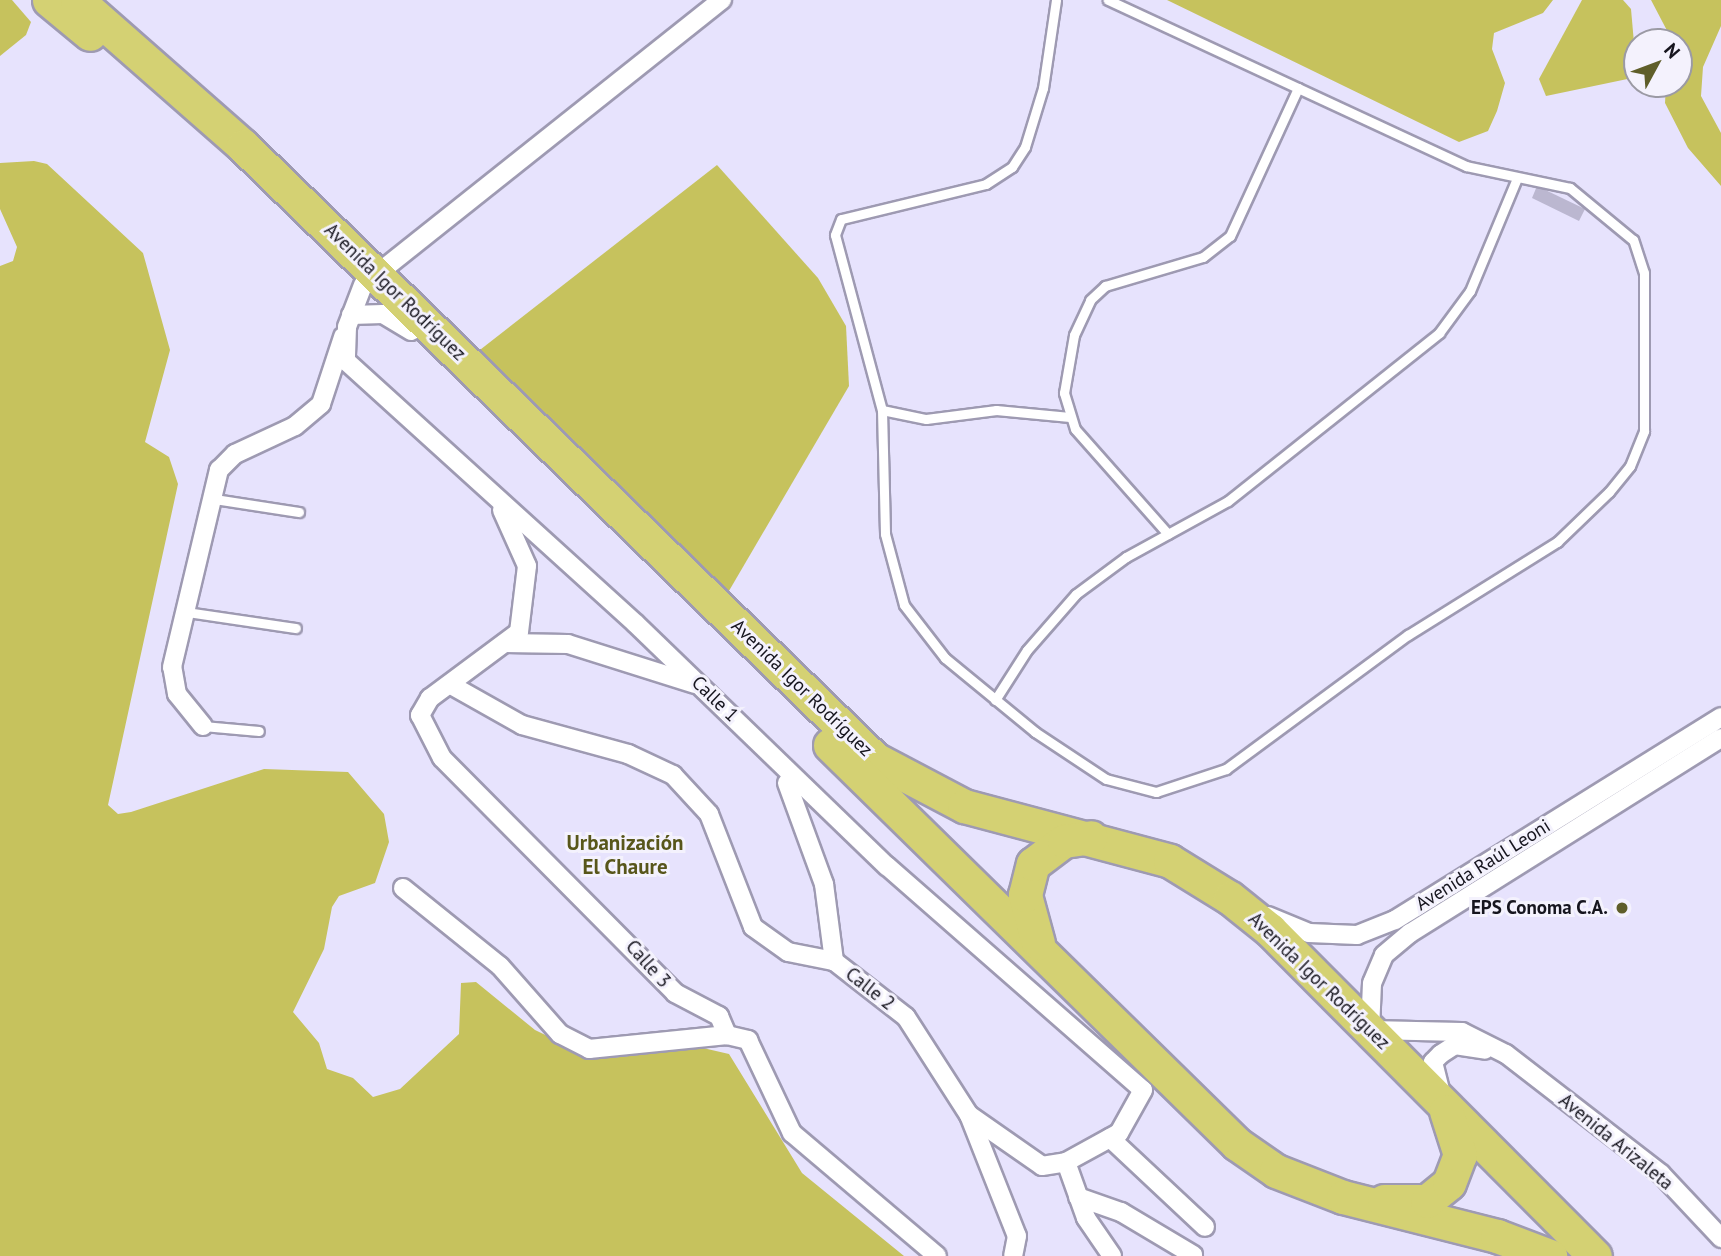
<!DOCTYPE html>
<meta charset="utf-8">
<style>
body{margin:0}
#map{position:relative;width:1721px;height:1256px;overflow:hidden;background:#e7e3fd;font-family:"PT Sans",sans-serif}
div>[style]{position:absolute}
.green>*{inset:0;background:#c6c25d}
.building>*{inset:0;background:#bbb7d0}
.roads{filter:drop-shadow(2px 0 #9e9ab2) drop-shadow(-2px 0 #9e9ab2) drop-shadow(0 2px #9e9ab2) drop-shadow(0 -2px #9e9ab2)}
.lane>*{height:9px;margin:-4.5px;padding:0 4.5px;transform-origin:4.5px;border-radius:4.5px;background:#fff}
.street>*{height:18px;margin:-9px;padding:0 9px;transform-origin:9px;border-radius:9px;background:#fff}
.highway>*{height:33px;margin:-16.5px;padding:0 16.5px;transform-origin:16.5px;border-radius:16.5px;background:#d4d173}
.dots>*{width:19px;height:19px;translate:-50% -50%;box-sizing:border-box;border:4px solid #f4f2fd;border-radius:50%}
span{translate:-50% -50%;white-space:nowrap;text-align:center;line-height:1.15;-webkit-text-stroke:6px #f4f2fd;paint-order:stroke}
.street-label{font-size:19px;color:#16151e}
.poi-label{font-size:19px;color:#16151e;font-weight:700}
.right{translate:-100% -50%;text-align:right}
.neighbourhood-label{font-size:21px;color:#58561a;font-weight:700}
.north{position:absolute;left:1623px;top:28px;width:70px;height:70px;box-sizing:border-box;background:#f4f2fd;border:2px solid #9b9aa4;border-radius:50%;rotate:49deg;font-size:19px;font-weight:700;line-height:28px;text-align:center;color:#16151e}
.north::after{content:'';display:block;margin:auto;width:24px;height:32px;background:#5f5e2a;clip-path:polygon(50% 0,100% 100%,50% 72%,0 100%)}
</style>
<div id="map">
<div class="green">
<i style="clip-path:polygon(0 0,12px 0,31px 22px,26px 35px,0 56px)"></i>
<i style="clip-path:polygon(1167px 0,1553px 0,1543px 13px,1494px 33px,1492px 49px,1505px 83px,1497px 111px,1488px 131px,1459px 142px)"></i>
<i style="clip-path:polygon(1582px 0,1623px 0,1631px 9px,1637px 77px,1546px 96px,1539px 79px)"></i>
<i style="clip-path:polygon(1651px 0,1721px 0,1721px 26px,1703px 67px,1701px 96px,1721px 133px,1721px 186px,1688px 148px,1665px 103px,1666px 84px,1679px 84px,1679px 42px,1673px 42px)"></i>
<i style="clip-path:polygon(34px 161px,47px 164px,143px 253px,170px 350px,145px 442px,169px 457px,178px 484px,108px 805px,118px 814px,131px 812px,264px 769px,348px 772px,384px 814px,389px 842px,375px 883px,339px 896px,332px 907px,324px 949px,293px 1012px,319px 1043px,327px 1069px,353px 1078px,373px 1097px,400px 1089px,459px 1034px,461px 983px,476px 982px,535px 1030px,587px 1055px,610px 1058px,703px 1048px,729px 1054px,802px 1173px,904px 1256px,0 1256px,0 266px,13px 261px,17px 247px,0 209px,0 163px)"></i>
<i style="clip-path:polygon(717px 165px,818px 278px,846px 326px,849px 386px,726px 596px,476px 353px)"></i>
</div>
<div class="building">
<i style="clip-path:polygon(1537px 186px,1585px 209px,1579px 221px,1532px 198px)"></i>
</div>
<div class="roads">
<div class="lane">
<i style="left:1056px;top:0;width:89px;rotate:98.4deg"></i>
<i style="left:1043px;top:88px;width:62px;rotate:107deg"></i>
<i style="left:1025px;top:147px;width:24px;rotate:123deg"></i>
<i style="left:1012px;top:167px;width:31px;rotate:147deg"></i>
<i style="left:986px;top:184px;width:149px;rotate:166.4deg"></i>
<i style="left:841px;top:219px;width:17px;rotate:111deg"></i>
<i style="left:835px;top:235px;width:181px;rotate:75deg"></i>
<i style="left:882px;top:410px;width:124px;rotate:88.6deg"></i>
<i style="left:885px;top:534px;width:73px;rotate:75deg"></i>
<i style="left:904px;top:605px;width:67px;rotate:52.3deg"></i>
<i style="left:945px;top:658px;width:117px;rotate:39.4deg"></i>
<i style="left:1035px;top:732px;width:85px;rotate:33.5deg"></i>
<i style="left:1106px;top:779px;width:52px;rotate:14.6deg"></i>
<i style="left:1156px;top:792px;width:74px;rotate:-18.2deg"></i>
<i style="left:1226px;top:769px;width:226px;rotate:-36.4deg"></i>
<i style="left:1408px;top:635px;width:176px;rotate:-32deg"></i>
<i style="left:1557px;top:542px;width:72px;rotate:-43.9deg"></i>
<i style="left:1609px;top:492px;width:33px;rotate:-51deg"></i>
<i style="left:1630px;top:466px;width:38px;rotate:-68deg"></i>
<i style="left:1644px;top:431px;width:158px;rotate:-90deg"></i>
<i style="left:1644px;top:273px;width:35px;rotate:-108deg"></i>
<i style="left:1633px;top:240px;width:82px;rotate:-140.5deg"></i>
<i style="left:1570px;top:188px;width:106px;rotate:-168.1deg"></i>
<i style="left:1466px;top:166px;width:395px;rotate:-155.1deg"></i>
<i style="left:882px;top:410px;width:45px;rotate:11.6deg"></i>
<i style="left:926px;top:419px;width:71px;rotate:-7.3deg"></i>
<i style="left:996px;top:410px;width:74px;rotate:5.4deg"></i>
<i style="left:214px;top:499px;width:86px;rotate:8.7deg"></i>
<i style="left:1168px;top:534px;width:140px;rotate:-131.5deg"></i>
<i style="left:1075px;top:429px;width:38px;rotate:-107deg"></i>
<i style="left:1064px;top:393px;width:59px;rotate:-80.2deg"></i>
<i style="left:1074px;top:335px;width:38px;rotate:-65deg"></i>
<i style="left:1090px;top:300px;width:21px;rotate:-43deg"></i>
<i style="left:1105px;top:286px;width:102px;rotate:-16.5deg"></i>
<i style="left:1203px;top:257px;width:34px;rotate:-38deg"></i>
<i style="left:1230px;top:236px;width:163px;rotate:-65.3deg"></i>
<i style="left:187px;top:612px;width:110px;rotate:8.4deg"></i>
<i style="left:995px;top:700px;width:59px;rotate:-57.4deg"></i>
<i style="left:1027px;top:650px;width:74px;rotate:-48.8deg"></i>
<i style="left:1076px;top:594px;width:62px;rotate:-36.5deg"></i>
<i style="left:1126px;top:557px;width:116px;rotate:-28.8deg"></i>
<i style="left:1228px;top:501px;width:270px;rotate:-38.5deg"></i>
<i style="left:1439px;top:333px;width:52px;rotate:-53.6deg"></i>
<i style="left:1470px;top:291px;width:122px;rotate:-67.4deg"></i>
<i style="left:203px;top:726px;width:56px;rotate:5.1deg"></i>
</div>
<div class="street">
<i style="left:377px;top:274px;width:441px;rotate:-38.5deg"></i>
<i style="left:363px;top:285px;width:45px;rotate:110.9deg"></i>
<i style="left:347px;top:327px;width:34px;rotate:92deg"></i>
<i style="left:346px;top:361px;width:391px;rotate:42.2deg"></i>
<i style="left:636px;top:624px;width:349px;rotate:44deg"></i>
<i style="left:887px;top:866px;width:340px;rotate:41.2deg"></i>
<i style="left:1143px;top:1090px;width:49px;rotate:119.2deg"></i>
<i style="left:1119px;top:1133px;width:60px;rotate:151.3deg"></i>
<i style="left:351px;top:315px;width:32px;rotate:-2deg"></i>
<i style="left:383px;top:314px;width:33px;rotate:31deg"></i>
<i style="left:502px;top:510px;width:61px;rotate:65.9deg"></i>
<i style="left:527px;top:566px;width:66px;rotate:96.9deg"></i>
<i style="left:519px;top:632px;width:111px;rotate:143.4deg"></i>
<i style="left:430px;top:698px;width:20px;rotate:120deg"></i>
<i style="left:420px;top:715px;width:48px;rotate:62.9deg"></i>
<i style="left:442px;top:758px;width:331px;rotate:45.2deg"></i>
<i style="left:675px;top:993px;width:50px;rotate:27.6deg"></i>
<i style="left:719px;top:1016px;width:21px;rotate:67deg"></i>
<i style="left:727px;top:1035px;width:22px;rotate:13deg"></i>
<i style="left:748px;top:1040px;width:103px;rotate:64.7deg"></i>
<i style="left:792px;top:1133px;width:190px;rotate:40.3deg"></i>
<i style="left:505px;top:643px;width:63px;rotate:0.9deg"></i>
<i style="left:568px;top:644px;width:133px;rotate:17.5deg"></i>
<i style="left:451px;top:685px;width:81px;rotate:29.4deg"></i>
<i style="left:522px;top:725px;width:110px;rotate:15.3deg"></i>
<i style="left:628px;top:754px;width:50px;rotate:25deg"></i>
<i style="left:673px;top:775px;width:53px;rotate:47.3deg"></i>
<i style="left:709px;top:814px;width:121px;rotate:68.7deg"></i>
<i style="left:753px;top:927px;width:43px;rotate:35.5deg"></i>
<i style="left:788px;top:952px;width:47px;rotate:11.1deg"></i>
<i style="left:834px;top:961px;width:91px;rotate:37.9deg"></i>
<i style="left:906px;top:1017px;width:117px;rotate:57.3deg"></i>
<i style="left:969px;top:1115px;width:89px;rotate:34.9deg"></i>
<i style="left:1042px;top:1166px;width:24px;rotate:-9deg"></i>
<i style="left:1066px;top:1162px;width:59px;rotate:70.3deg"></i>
<i style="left:1086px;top:1218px;width:46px;rotate:55.6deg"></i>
<i style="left:203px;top:726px;width:41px;rotate:-129.1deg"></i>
<i style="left:177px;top:694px;width:27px;rotate:-100deg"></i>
<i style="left:172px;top:667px;width:203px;rotate:-76.6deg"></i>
<i style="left:219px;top:470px;width:23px;rotate:-45deg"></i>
<i style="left:235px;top:454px;width:66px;rotate:-25deg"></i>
<i style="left:295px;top:426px;width:34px;rotate:-40deg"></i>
<i style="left:321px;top:404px;width:71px;rotate:-71.8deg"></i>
<i style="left:1721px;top:738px;width:367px;rotate:147.9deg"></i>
<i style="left:1410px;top:933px;width:34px;rotate:140deg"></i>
<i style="left:1384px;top:955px;width:30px;rotate:113deg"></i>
<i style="left:1372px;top:983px;width:47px;rotate:92.4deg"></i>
<i style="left:1370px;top:1030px;width:92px;rotate:1.2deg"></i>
<i style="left:1462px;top:1032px;width:49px;rotate:26.6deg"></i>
<i style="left:1506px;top:1054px;width:196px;rotate:37.7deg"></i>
<i style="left:1661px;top:1174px;width:88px;rotate:46.8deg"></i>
<i style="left:787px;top:783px;width:108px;rotate:69.9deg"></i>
<i style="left:824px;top:884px;width:78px;rotate:82.6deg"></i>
<i style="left:403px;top:888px;width:124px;rotate:38.8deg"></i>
<i style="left:500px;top:966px;width:91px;rotate:48.6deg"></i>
<i style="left:560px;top:1034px;width:33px;rotate:27deg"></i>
<i style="left:589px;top:1049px;width:139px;rotate:-5.8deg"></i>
<i style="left:1268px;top:916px;width:44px;rotate:22.5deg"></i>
<i style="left:1309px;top:933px;width:48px;rotate:2.4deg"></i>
<i style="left:1357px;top:935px;width:41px;rotate:-21.5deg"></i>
<i style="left:1395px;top:920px;width:384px;rotate:-31.9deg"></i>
<i style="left:1441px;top:1094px;width:33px;rotate:-104deg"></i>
<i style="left:1433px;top:1062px;width:11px;rotate:-45deg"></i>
<i style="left:1441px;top:1054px;width:17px;rotate:-33deg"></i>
<i style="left:1455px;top:1045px;width:30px;rotate:9deg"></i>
<i style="left:969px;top:1115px;width:130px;rotate:68.4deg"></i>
<i style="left:1017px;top:1236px;width:20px;rotate:101deg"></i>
<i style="left:1110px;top:1138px;width:130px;rotate:43.1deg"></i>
<i style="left:1078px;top:1197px;width:46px;rotate:19.2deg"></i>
<i style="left:1121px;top:1212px;width:84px;rotate:30.8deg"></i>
</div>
<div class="highway">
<i style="left:49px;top:0;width:53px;rotate:39.7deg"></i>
<i style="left:77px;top:0;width:221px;rotate:41.3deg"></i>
<i style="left:243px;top:146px;width:880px;rotate:44.13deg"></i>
<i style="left:875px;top:759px;width:101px;rotate:27.8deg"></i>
<i style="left:964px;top:806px;width:213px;rotate:14.9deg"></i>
<i style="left:1170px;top:861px;width:70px;rotate:31.7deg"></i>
<i style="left:1230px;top:898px;width:51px;rotate:38.7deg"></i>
<i style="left:1270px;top:930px;width:460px;rotate:45.1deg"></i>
<i style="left:830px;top:745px;width:570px;rotate:44.43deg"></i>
<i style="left:1237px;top:1144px;width:47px;rotate:34.7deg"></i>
<i style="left:1276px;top:1171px;width:72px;rotate:21.2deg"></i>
<i style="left:1343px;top:1197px;width:159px;rotate:14.2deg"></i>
<i style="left:1497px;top:1236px;width:57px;rotate:20.7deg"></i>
<i style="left:1038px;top:943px;width:50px;rotate:-105.2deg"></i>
<i style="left:1025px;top:895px;width:32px;rotate:-76deg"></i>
<i style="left:1033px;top:864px;width:39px;rotate:-37deg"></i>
<i style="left:1064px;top:841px;width:27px;rotate:-8deg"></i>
<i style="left:1384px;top:1201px;width:43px"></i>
<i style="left:1427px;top:1201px;width:28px;rotate:-39deg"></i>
<i style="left:1449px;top:1183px;width:30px;rotate:-69deg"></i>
<i style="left:1460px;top:1155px;width:46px;rotate:-107.7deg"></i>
</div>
</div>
<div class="dots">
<i style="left:1622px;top:908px;background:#5f5e2a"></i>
</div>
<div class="street-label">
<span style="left:395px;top:292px;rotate:44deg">Avenida Igor Rodríguez</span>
<span style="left:802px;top:688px;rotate:44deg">Avenida Igor Rodríguez</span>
<span style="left:715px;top:699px;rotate:44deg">Calle 1</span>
<span style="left:1483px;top:865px;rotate:-32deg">Avenida Raúl Leoni</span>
<span style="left:648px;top:964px;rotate:48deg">Calle 3</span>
<span style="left:1319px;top:981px;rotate:44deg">Avenida Igor Rodríguez</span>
<span style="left:870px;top:989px;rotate:38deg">Calle 2</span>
<span style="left:1616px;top:1142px;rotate:39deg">Avenida Arizaleta</span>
</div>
<div class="poi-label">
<span class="right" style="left:1608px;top:908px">EPS Conoma C.A.</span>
</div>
<div class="neighbourhood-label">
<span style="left:625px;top:855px">Urbanización<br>El Chaure</span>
</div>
<div class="north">N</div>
</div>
